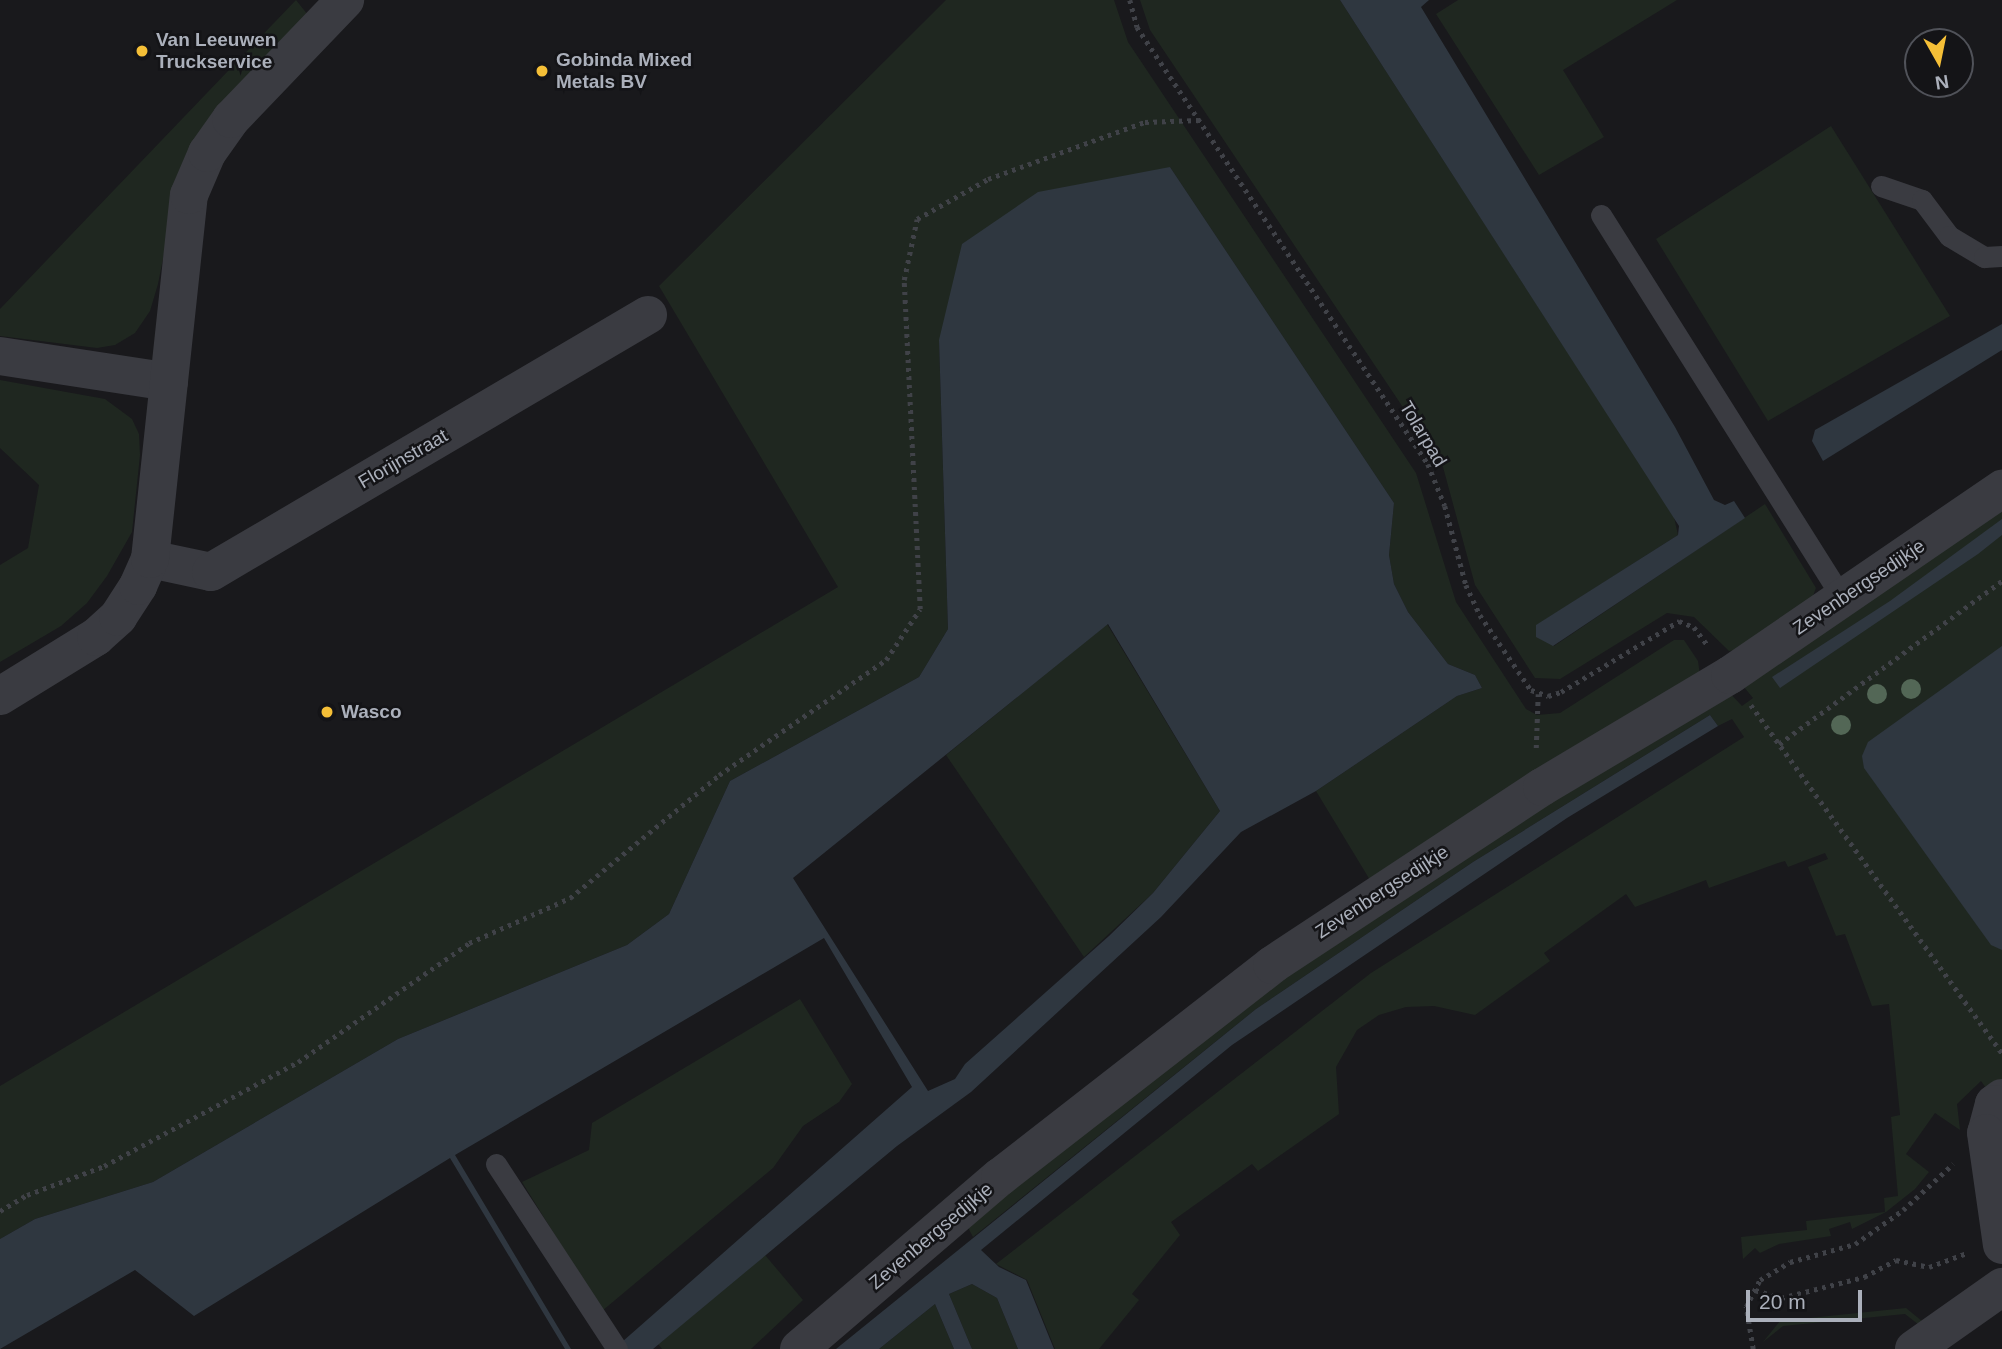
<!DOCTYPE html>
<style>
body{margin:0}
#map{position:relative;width:2002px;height:1349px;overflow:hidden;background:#19191c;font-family:Helvetica,sans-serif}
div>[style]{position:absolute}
.green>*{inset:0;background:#1f2720}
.water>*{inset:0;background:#2f3740}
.path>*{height:4.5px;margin-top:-2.25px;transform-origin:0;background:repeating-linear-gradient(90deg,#404248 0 3.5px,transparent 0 8.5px)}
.lane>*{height:21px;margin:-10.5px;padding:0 10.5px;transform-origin:10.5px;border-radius:10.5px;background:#3a3b41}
.street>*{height:38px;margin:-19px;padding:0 19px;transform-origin:19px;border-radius:19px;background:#3a3b41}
.trees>*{width:20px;height:20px;margin:-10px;border-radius:50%;background:#536756}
.dots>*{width:19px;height:19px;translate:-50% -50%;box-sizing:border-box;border:4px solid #141417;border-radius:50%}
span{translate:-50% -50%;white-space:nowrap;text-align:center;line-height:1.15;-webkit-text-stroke:5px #141417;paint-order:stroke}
.poi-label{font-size:19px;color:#abb0bb;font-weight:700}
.left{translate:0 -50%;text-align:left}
.street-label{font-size:19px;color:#abb0bb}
.north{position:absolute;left:1904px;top:28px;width:70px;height:70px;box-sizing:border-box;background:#141417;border:2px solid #505259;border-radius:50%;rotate:171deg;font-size:19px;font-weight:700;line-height:28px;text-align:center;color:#abb0bb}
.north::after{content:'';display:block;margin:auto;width:24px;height:32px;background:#f5bf37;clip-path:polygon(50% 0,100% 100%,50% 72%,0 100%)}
.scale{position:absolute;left:1746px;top:1290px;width:116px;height:32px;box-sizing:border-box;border:4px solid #abb0bb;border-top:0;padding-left:9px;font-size:21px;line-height:24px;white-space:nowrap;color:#abb0bb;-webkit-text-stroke:5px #141417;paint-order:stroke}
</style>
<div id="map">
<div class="green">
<i style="clip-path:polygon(296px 0,308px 15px,179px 178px,158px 284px,150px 311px,135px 333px,115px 345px,97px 348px,0 336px,0 309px)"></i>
<i style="clip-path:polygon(946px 0,1114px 0,1128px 42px,1416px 473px,1456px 602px,1526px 709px,1537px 715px,1560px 713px,1674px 640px,1684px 640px,1698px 661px,1700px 675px,1370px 880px,1316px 791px,1457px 696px,1482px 688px,1475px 675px,1448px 664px,1408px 612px,1394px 584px,1389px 555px,1394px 503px,1170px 167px,939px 340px,948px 629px,919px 677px,730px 781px,669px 914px,627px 945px,398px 1039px,153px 1182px,35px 1219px,0 1239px,0 1086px,838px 587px,659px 286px)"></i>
<i style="clip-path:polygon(1140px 0,1340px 0,1674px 517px,1678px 535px,1537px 625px,1554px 646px,1765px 504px,1816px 588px,1809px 606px,1742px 649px,1729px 651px,1694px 617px,1667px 613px,1560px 679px,1535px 678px,1475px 585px,1443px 467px,1150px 30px)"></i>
<i style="clip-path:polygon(1458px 0,1677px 0,1563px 70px,1604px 137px,1539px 175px,1436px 14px)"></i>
<i style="clip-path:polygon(1831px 126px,1950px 316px,1768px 421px,1656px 239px)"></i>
<i style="clip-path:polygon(0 380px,105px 399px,132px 419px,139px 434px,140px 455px,132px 532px,107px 576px,87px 603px,61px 626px,0 662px,0 565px,28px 548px,39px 485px,0 448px)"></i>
<i style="clip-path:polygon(2002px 503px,2002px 1110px,1981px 1081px,1957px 1104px,1960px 1130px,1935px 1113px,1906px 1154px,1929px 1172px,1915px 1189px,1886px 1212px,1852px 1229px,1850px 1222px,1829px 1229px,1831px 1236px,1779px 1244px,1760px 1253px,1755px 1248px,1743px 1259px,1741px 1237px,1807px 1230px,1806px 1221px,1885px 1212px,1884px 1198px,1898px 1196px,1891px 1117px,1900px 1115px,1889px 1004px,1872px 1006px,1845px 934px,1836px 936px,1808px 867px,1828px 859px,1825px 853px,1788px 867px,1785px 861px,1778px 863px,1709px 888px,1706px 880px,1635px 907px,1626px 894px,1544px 953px,1550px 961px,1475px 1015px,1434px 1006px,1406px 1007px,1379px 1015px,1357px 1030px,1336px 1067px,1339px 1114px,1258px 1171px,1252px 1164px,1171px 1222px,1180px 1235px,1132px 1294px,1139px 1300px,1099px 1349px,1055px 1349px,1027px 1280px,996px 1264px,1371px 973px,1744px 737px,1732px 719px,1718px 726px,1710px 715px,1473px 862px,1256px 1009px,973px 1237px,965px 1222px,1303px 960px,1726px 689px,1742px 706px,1753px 698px,1739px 681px)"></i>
<i style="clip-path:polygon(1107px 624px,1220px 811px,1153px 893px,1084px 957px,946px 755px)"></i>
<i style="clip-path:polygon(800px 999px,852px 1084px,839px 1102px,803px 1126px,773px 1168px,602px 1311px,522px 1182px,589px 1150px,592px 1123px)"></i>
<i style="clip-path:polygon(765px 1255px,803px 1300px,751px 1349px,662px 1349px,658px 1344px)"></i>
<i style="clip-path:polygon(972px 1284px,997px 1298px,1018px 1349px,972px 1349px,949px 1294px)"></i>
<i style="clip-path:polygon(935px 1304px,954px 1349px,879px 1349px)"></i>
<i style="clip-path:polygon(1906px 1308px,1928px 1326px,1923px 1328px,1905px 1314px,1783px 1326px,1763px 1342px,1780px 1321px)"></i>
</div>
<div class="water">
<i style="clip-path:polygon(1340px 0,1429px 0,1421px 7px,1675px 427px,1714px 500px,1725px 505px,1734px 501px,1745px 518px,1553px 646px,1536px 637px,1536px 625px,1678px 535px,1679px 526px)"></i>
<i style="clip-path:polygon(evenodd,1170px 167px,1394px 503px,1389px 555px,1394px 584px,1408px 612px,1448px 664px,1475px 675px,1482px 688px,1457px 696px,1316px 791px,1241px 832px,1161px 917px,971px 1092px,897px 1146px,653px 1349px,614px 1349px,912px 1087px,824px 938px,455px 1155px,571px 1349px,565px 1349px,450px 1158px,194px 1316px,135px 1270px,0 1349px,0 1239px,35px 1219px,153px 1182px,398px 1039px,627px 945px,669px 914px,730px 781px,919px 677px,948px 629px,939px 340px,962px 244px,1038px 192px,1170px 167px,1108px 624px,1220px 811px,1153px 893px,1109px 936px,965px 1064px,955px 1079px,928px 1091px,793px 878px,1108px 624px)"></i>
<i style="clip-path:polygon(2002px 324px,2002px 350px,1823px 461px,1812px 441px,1815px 430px)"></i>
<i style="clip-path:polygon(2002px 519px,2002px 535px,1978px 554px,1780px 688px,1772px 677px,1890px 601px)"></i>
<i style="clip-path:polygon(2002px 646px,2002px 950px,1991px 945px,1864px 768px,1862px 756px,1868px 742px)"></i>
<i style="clip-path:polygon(1710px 715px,1718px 726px,1567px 818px,1232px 1045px,981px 1250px,999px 1267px,1026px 1280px,1054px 1349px,1018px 1349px,997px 1298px,972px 1284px,949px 1294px,972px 1349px,954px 1349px,935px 1304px,879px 1349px,836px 1349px,1256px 1009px,1473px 862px)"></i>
</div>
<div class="path">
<i style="left:1130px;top:0;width:28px;rotate:75deg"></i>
<i style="left:1137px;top:27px;width:525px;rotate:56.34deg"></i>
<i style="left:1428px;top:464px;width:45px;rotate:68deg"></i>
<i style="left:1445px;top:506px;width:82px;rotate:75.1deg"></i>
<i style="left:1466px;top:585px;width:33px;rotate:65deg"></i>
<i style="left:1480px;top:615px;width:91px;rotate:55.8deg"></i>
<i style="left:1531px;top:690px;width:18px;rotate:19deg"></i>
<i style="left:1548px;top:696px;width:14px;rotate:-17deg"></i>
<i style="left:1561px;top:692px;width:138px;rotate:-31deg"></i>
<i style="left:1679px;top:621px;width:16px;rotate:22deg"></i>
<i style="left:1694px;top:627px;width:21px;rotate:53deg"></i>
<i style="left:1751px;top:705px;width:429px;rotate:54.2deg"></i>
<i style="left:1779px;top:744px;width:276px;rotate:-36.2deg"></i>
<i style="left:1536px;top:748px;width:54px;rotate:-87.9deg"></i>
<i style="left:0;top:1211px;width:31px;rotate:-31deg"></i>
<i style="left:27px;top:1195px;width:82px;rotate:-20.6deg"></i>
<i style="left:104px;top:1166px;width:220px;rotate:-28.2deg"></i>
<i style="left:298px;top:1062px;width:208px;rotate:-34.8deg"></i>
<i style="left:469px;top:943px;width:111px;rotate:-24deg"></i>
<i style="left:570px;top:898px;width:193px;rotate:-39.5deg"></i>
<i style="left:719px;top:775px;width:203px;rotate:-34.6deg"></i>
<i style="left:886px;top:660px;width:61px;rotate:-56.3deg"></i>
<i style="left:920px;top:609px;width:329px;rotate:-92.8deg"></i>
<i style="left:904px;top:280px;width:62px;rotate:-78deg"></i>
<i style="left:917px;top:219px;width:81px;rotate:-29.4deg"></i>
<i style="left:988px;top:179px;width:167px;rotate:-20deg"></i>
<i style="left:1145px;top:122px;width:54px;rotate:-2.1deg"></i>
<i style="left:1755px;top:1290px;width:27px;rotate:17deg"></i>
<i style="left:1781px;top:1298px;width:86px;rotate:-14.2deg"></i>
<i style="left:1864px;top:1277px;width:36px;rotate:-28deg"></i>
<i style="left:1896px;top:1260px;width:34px;rotate:12deg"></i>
<i style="left:1929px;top:1267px;width:40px;rotate:-20.2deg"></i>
<i style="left:1753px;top:1349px;width:43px;rotate:-99.5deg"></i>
<i style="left:1746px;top:1307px;width:30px;rotate:-63deg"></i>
<i style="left:1760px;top:1280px;width:35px;rotate:-31deg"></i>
<i style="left:1790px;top:1262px;width:67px;rotate:-15.5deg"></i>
<i style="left:1855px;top:1244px;width:59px;rotate:-35.3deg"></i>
<i style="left:1903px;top:1210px;width:68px;rotate:-42.6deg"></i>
</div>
<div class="lane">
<i style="left:1881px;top:186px;width:43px;rotate:18.9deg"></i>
<i style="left:1922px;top:200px;width:45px;rotate:53.1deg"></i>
<i style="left:1949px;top:236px;width:41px;rotate:31deg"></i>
<i style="left:1984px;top:257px;width:18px;rotate:-3deg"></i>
<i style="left:1601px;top:215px;width:454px;rotate:57.8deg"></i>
<i style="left:496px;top:1164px;width:221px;rotate:56.8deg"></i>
</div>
<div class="street">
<i style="left:0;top:356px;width:171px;rotate:8.7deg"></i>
<i style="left:150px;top:559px;width:62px;rotate:12deg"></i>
<i style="left:211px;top:572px;width:507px;rotate:-30.46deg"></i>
<i style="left:0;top:696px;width:113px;rotate:-31.6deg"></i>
<i style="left:96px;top:637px;width:30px;rotate:-42deg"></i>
<i style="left:118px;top:617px;width:37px;rotate:-57deg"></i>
<i style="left:138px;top:586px;width:30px;rotate:-66deg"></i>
<i style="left:150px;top:559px;width:366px;rotate:-83.9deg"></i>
<i style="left:189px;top:195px;width:46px;rotate:-66.8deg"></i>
<i style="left:207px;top:153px;width:42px;rotate:-54.8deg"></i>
<i style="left:231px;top:119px;width:165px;rotate:-46.2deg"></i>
<i style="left:2002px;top:1098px;width:10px;rotate:143deg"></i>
<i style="left:1994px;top:1104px;width:30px;rotate:105deg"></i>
<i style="left:1986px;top:1133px;width:113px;rotate:81.9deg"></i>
<i style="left:799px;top:1349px;width:265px;rotate:-40.6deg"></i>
<i style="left:1000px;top:1177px;width:345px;rotate:-37.9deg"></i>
<i style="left:1272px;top:965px;width:323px;rotate:-33.4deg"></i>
<i style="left:1542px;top:787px;width:219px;rotate:-30.8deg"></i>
<i style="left:1730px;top:675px;width:330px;rotate:-34.4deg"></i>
<i style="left:1914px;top:1349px;width:108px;rotate:-35.2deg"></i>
</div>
<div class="trees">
<i style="left:1911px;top:689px"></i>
<i style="left:1877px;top:694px"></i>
<i style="left:1841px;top:725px"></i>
</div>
<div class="dots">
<i style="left:142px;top:51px;background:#f5bf37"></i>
<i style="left:542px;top:71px;background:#f5bf37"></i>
<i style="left:327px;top:712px;background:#f5bf37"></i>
</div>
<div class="poi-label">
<span class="left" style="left:156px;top:51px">Van Leeuwen<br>Truckservice</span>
<span class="left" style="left:556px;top:71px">Gobinda Mixed<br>Metals BV</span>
<span class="left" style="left:341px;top:712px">Wasco</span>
</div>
<div class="street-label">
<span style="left:1423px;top:434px;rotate:59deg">Tolarpad</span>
<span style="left:403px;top:459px;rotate:-30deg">Florijnstraat</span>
<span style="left:1859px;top:587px;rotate:-34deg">Zevenbergsedijkje</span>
<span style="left:1382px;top:892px;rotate:-33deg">Zevenbergsedijkje</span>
<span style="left:931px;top:1236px;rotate:-40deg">Zevenbergsedijkje</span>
</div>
<div class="north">N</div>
<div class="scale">20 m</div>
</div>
